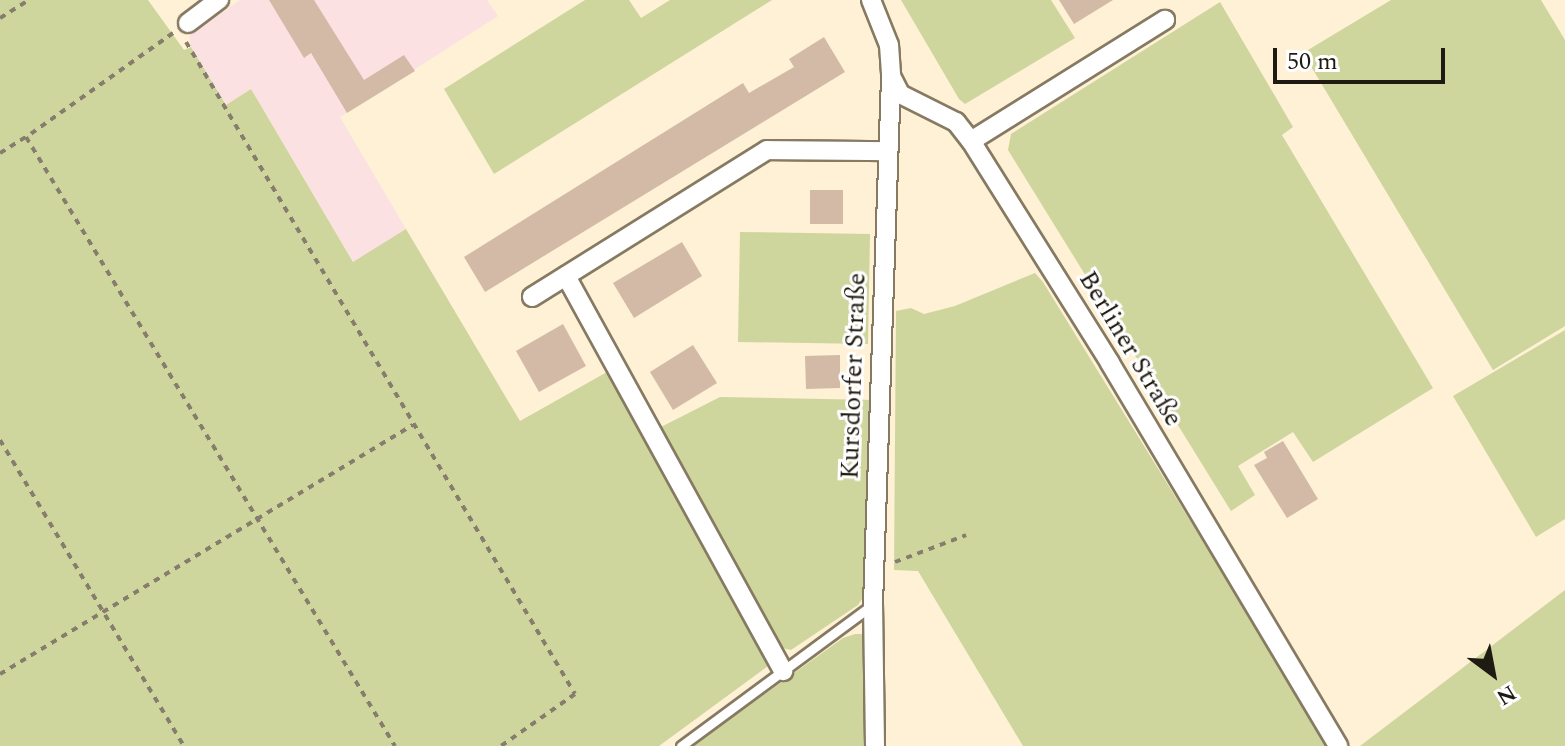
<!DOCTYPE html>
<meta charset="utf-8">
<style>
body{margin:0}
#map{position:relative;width:1565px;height:746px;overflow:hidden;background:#fef1d6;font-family:Spectral,serif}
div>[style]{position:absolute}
.commercial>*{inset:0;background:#fce1e2}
.green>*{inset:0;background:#ced69d}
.building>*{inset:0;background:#d3baa7}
.path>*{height:4px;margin-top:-2px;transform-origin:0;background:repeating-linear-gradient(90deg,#867d6c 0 6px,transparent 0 12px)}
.roads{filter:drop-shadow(2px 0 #867a62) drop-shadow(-2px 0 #867a62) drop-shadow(0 2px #867a62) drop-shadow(0 -2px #867a62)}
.lane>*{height:9px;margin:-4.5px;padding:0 4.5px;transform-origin:4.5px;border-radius:4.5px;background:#fff}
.street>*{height:18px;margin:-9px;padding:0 9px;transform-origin:9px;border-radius:9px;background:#fff}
span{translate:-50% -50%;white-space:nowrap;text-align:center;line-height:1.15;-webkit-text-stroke:6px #fff;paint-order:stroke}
.street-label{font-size:26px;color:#201b12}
.north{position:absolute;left:1453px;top:634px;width:80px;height:80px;-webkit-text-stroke:6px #fff;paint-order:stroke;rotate:148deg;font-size:22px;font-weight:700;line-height:32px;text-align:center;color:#201b12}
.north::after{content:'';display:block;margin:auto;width:28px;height:36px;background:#201b12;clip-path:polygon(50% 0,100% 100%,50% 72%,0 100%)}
.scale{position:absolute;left:1273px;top:48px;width:172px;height:36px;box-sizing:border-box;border:4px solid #201b12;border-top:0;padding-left:10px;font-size:24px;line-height:28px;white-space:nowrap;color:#201b12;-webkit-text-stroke:6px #fff;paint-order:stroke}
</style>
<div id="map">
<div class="commercial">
<i style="clip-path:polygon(240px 0,487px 0,498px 16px,340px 117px,406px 229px,354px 263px,251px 89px,226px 105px,191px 47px,189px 36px)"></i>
</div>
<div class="green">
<i style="clip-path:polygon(0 0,148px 0,184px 50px,191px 47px,226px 105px,251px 89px,353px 262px,406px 229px,520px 421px,607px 372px,768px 666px,659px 746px,0 746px)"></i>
<i style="clip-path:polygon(585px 0,629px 0,641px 18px,670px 0,772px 0,494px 174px,444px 89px)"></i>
<i style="clip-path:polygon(901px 0,1051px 0,1075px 38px,965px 104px,959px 99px)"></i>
<i style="clip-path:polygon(1391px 0,1541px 0,1565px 40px,1565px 326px,1493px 370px,1303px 53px)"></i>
<i style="clip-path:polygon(1220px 2px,1293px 127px,1282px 135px,1433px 388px,1313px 462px,1293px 432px,1238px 466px,1255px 495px,1231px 511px,1008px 150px,1011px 134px)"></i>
<i style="clip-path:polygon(740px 232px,870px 234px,868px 344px,738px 342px)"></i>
<i style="clip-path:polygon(1035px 273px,1043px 282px,1329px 746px,1023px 746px,918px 571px,894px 570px,896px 311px,911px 308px,924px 314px,955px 306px)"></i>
<i style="clip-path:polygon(1565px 330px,1565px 519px,1536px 537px,1453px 396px)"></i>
<i style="clip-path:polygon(720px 397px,873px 400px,868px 590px,858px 605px,791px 650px,782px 648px,659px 428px)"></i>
<i style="clip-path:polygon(1565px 590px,1565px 746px,1360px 746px)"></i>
<i style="clip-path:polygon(855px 634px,871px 634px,870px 746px,692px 746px,843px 638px)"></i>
</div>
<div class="building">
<i style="clip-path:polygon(269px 0,314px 0,364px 80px,404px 55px,415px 71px,347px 113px,311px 53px,304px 58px)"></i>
<i style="clip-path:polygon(1059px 0,1113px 0,1074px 24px)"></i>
<i style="clip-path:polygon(824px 37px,845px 72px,485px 292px,464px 257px,743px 83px,749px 93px,794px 67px,789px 59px)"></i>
<i style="clip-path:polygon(810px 190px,843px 190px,843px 224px,810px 224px)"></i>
<i style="clip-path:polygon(682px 242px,702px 276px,634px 318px,613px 283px)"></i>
<i style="clip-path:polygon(563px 324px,586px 366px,539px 392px,516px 351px)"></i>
<i style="clip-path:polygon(693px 345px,717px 383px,673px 410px,650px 372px)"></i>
<i style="clip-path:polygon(840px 355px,840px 388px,806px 389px,805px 356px)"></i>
<i style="clip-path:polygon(1283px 441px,1318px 499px,1287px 518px,1254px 465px,1267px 458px,1264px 452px)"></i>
</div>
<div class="path">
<i style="left:0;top:18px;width:34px;rotate:-32deg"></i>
<i style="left:173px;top:33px;width:180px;rotate:144.7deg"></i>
<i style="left:26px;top:137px;width:712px;rotate:58.79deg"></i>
<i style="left:186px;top:42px;width:759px;rotate:59.18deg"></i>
<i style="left:575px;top:694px;width:90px;rotate:144.9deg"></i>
<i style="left:0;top:153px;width:31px;rotate:-32deg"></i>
<i style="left:0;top:440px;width:357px;rotate:59deg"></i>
<i style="left:895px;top:562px;width:76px;rotate:-20.8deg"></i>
<i style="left:0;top:674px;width:482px;rotate:-31.1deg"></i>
</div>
<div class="roads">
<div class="lane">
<i style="left:681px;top:746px;width:236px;rotate:-36.4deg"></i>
</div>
<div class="street">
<i style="left:871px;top:0;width:48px;rotate:68.2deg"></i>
<i style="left:889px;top:45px;width:31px;rotate:86deg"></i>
<i style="left:891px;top:76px;width:20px;rotate:63deg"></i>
<i style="left:900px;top:94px;width:63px;rotate:26.6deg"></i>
<i style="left:956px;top:122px;width:24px;rotate:52deg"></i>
<i style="left:971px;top:141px;width:262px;rotate:57.9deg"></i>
<i style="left:1110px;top:363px;width:446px;rotate:59.2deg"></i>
<i style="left:188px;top:23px;width:39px;rotate:-37deg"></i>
<i style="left:971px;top:141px;width:229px;rotate:-32deg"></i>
<i style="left:566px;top:276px;width:451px;rotate:61.2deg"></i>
<i style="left:532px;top:297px;width:277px;rotate:-32deg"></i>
<i style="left:767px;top:150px;width:120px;rotate:0.5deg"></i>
<i style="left:875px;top:746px;width:142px;rotate:-90.8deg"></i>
<i style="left:873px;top:604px;width:525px;rotate:-88.04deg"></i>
</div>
</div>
<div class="street-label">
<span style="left:1130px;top:349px;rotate:59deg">Berliner Straße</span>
<span style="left:854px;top:376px;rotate:-88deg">Kursdorfer Straße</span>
</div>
<div class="north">N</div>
<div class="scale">50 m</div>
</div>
